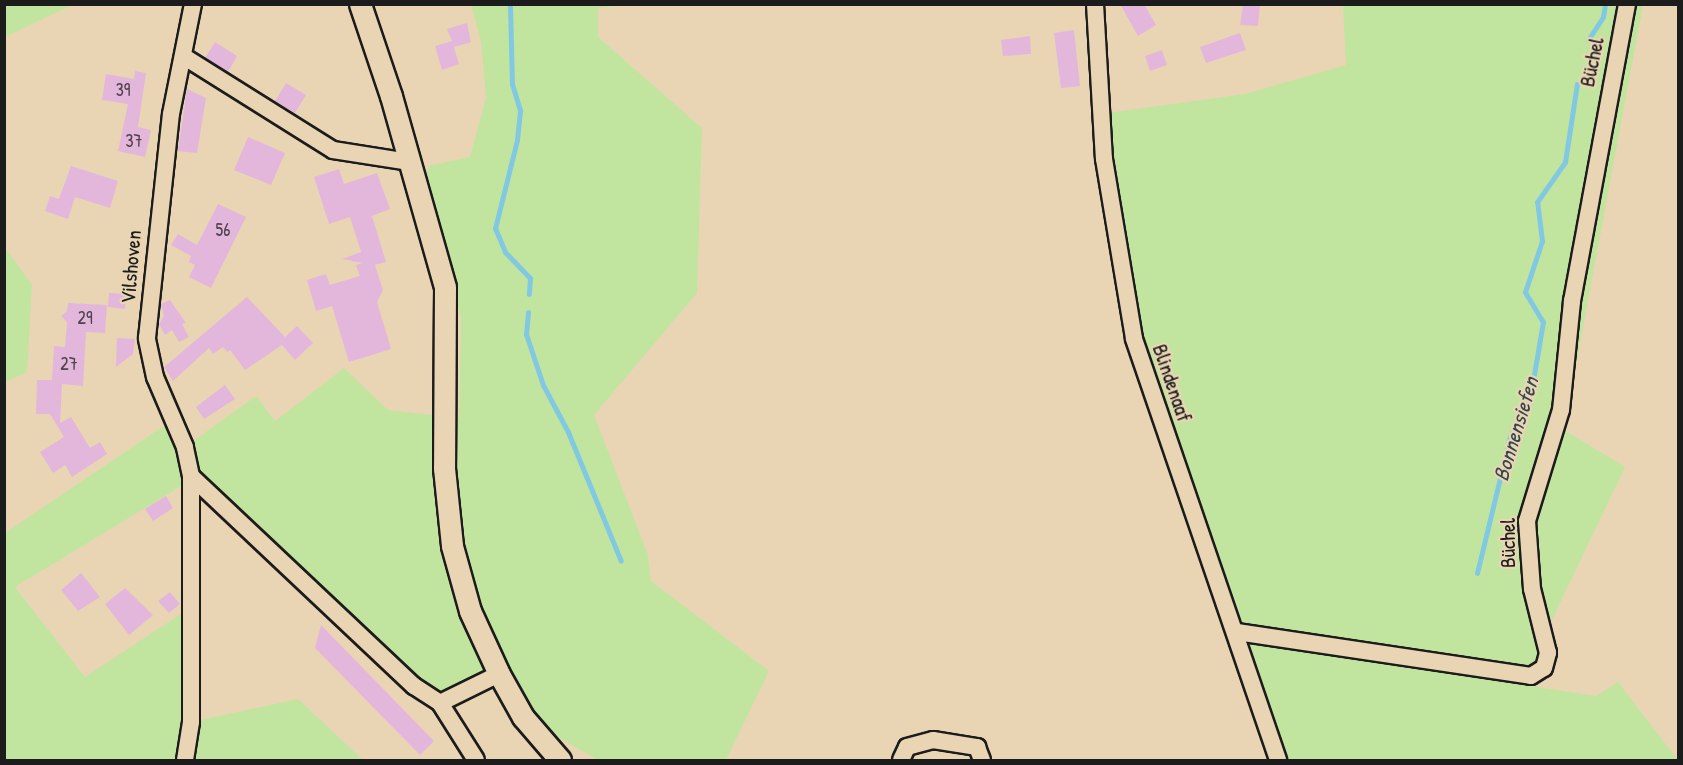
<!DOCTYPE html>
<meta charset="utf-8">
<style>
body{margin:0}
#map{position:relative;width:1683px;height:765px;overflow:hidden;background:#e9d5b3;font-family:"Patrick Hand",sans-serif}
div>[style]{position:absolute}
.green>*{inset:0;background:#c1e59f}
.stream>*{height:5px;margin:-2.5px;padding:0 2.5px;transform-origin:2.5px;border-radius:2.5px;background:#81c9e2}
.building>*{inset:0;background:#e3b7dc}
.roads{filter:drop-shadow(2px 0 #1c1c1c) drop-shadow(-2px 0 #1c1c1c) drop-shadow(0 2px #1c1c1c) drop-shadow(0 -2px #1c1c1c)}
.minor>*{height:16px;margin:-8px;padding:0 8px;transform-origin:8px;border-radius:8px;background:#e9d5b3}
.major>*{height:21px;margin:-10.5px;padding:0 10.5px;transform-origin:10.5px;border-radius:10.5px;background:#e9d5b3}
span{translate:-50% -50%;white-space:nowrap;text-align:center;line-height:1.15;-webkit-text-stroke:4.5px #e9d5b3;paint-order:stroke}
.number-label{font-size:18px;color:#4e434c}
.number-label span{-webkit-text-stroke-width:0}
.street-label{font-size:21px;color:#1c1c1c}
.water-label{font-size:22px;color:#35474e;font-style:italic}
.frame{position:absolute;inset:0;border:6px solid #1c1c1c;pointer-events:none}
</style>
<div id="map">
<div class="green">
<i style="clip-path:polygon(5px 4px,72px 4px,72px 5px,5px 37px)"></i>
<i style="clip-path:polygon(471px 5px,626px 5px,598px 8px,598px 37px,702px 128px,697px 293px,594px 415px,648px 555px,651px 581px,769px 671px,726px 760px,598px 760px,523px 717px,499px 674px,440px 703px,191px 476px,185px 447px,256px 396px,275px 421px,344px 368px,388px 410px,459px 418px,461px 318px,426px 185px,428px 166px,470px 157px,486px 98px,481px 41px)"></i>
<i style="clip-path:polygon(1343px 5px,1643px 5px,1564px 430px,1625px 467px,1550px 624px,1536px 632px,1541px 659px,1531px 670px,1244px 626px,1148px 386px,1100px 114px,1245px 94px,1346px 65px)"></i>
<i style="clip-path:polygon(4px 246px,32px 285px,27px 372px,5px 382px)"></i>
<i style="clip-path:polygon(174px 419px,191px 480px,15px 587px,85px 677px,193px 606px,191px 722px,298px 699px,363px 760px,5px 760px,5px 533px)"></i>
<i style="clip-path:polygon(1246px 635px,1431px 671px,1596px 696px,1618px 682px,1678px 760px,1289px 760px)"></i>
</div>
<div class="stream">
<i style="left:510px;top:4px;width:80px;rotate:88.6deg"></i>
<i style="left:512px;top:84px;width:28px;rotate:73deg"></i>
<i style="left:520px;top:111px;width:29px;rotate:96deg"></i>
<i style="left:517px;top:140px;width:91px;rotate:104deg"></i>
<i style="left:495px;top:228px;width:26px;rotate:67deg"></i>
<i style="left:505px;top:252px;width:36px;rotate:46deg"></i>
<i style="left:530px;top:278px;width:16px;rotate:94deg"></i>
<i style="left:1588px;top:40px;width:27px;rotate:-57deg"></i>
<i style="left:1603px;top:17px;width:13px;rotate:-81deg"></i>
<i style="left:528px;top:312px;width:22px;rotate:95deg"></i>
<i style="left:526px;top:334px;width:54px;rotate:71.6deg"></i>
<i style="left:543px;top:385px;width:53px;rotate:62deg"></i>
<i style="left:568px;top:432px;width:139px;rotate:67.7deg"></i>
<i style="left:1477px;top:573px;width:140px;rotate:-76.4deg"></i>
<i style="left:1510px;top:437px;width:50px;rotate:-65deg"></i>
<i style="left:1531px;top:392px;width:71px;rotate:-80.3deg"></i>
<i style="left:1543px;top:322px;width:35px;rotate:-121deg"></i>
<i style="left:1525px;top:292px;width:54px;rotate:-71.6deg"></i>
<i style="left:1542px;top:241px;width:39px;rotate:-97deg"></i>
<i style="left:1537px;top:202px;width:49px;rotate:-55deg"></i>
<i style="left:1565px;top:162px;width:79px;rotate:-81.3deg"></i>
</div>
<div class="building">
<i style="clip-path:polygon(1120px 4px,1144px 4px,1156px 25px,1138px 36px)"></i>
<i style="clip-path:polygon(1243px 4px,1260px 4px,1258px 26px,1240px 25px)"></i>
<i style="clip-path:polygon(467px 23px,471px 42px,454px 47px,453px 44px,459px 64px,442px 70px,435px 46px,452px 41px,447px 29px)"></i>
<i style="clip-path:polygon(1074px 30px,1080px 86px,1061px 88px,1054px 33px)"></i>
<i style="clip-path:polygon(1240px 33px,1246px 50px,1206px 63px,1200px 47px)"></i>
<i style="clip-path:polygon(1030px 36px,1031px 54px,1003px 56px,1001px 40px)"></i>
<i style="clip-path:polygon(215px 42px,237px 56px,228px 72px,205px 58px)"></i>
<i style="clip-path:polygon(1162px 50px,1167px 65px,1150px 71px,1145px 56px)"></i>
<i style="clip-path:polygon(135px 71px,146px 73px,138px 127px,151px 130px,145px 157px,118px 151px,128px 104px,102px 100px,106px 74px,134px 79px)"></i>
<i style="clip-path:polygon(286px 83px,306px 95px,295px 113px,275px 101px)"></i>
<i style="clip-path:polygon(187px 89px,206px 98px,197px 153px,178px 151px)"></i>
<i style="clip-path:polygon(248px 137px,285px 153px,271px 185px,234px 170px)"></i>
<i style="clip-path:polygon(71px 166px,118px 181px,110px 208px,75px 197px,68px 219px,45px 211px,50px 196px,59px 199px)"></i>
<i style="clip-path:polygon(339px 169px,344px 184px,377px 173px,390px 209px,372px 216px,386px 262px,375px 265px,383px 290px,377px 302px,391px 349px,349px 362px,332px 306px,316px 311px,307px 280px,326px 274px,330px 285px,360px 276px,356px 265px,362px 263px,342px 259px,361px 252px,350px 217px,329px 224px,314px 177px)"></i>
<i style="clip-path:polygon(218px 204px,246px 217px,211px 288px,189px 277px,195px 265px,189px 262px,191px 256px,171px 245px,178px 234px,197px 245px)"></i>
<i style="clip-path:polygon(109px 293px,126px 294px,125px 309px,108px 307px)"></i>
<i style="clip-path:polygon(247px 297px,285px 337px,297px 326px,313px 343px,295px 360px,282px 345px,245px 370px,230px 350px,227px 352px,223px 347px,213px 354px,209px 348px,173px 381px,164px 367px)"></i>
<i style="clip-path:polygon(170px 300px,186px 323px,182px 324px,189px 337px,179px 342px,172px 330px,165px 335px,159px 324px,164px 316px,161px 304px)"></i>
<i style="clip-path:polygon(68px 303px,107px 305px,105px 333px,86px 332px,83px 386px,62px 384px,60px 423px,71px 417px,90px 448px,100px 442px,107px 454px,72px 477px,65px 465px,53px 473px,40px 452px,64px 437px,50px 414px,36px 414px,37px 380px,52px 380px,54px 346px,65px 347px,67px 322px,61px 316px,67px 311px)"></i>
<i style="clip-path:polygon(117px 338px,135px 339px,133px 354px,116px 367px)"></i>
<i style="clip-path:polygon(225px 385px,235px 399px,204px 419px,196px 407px)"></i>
<i style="clip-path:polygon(166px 496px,173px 508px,153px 521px,145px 509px)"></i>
<i style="clip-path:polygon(81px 573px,100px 597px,78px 611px,61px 590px)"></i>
<i style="clip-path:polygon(125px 588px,153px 615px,129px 635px,105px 604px)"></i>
<i style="clip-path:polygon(170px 592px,180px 604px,169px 613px,158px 601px)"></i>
<i style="clip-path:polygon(321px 625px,434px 741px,420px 755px,315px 648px)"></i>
</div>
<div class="roads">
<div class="minor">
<i style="left:1095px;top:4px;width:155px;rotate:86.7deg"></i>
<i style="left:1104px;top:159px;width:182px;rotate:80.5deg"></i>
<i style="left:1134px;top:339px;width:445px;rotate:71.1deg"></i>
<i style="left:183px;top:56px;width:177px;rotate:32.1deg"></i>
<i style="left:333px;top:150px;width:78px;rotate:8.9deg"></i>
<i style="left:191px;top:476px;width:306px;rotate:43.3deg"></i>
<i style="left:414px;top:686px;width:31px;rotate:33deg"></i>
<i style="left:440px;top:703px;width:66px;rotate:-26.2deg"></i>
<i style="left:1237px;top:632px;width:297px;rotate:8.5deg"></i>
<i style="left:1531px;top:676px;width:15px;rotate:-32deg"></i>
<i style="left:1544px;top:668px;width:16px;rotate:-75deg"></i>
<i style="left:1548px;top:653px;width:66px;rotate:-104deg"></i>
<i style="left:1532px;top:589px;width:68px;rotate:-94.2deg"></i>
<i style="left:1527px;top:521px;width:116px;rotate:-73deg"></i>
<i style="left:1561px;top:410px;width:110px;rotate:-84.2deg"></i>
<i style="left:1572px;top:301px;width:302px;rotate:-79.5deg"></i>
<i style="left:440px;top:703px;width:67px;rotate:57.7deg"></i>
<i style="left:185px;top:760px;width:38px;rotate:-81deg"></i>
<i style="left:191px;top:722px;width:246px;rotate:-90deg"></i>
<i style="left:191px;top:476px;width:30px;rotate:-102deg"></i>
<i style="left:185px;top:447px;width:76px;rotate:-113.2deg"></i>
<i style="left:155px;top:377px;width:40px;rotate:-102deg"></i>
<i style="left:147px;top:338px;width:225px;rotate:-83.9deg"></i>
<i style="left:171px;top:114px;width:112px;rotate:-78.7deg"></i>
<i style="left:901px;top:760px;width:14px;rotate:-65deg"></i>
<i style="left:907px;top:747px;width:27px;rotate:-15deg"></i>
<i style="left:933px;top:740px;width:45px;rotate:9deg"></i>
<i style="left:977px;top:747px;width:14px;rotate:69deg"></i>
</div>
<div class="major">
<i style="left:360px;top:4px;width:97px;rotate:71.4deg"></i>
<i style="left:391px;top:96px;width:198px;rotate:74.2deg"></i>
<i style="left:445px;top:287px;width:181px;rotate:90.3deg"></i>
<i style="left:444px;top:468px;width:78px;rotate:84.1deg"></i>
<i style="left:452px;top:546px;width:67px;rotate:74.5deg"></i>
<i style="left:470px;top:611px;width:69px;rotate:65.3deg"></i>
<i style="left:499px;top:674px;width:49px;rotate:60.8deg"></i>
<i style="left:523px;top:717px;width:57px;rotate:49.3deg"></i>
</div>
</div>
<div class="number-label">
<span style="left:123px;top:90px">39</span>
<span style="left:134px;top:141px">37</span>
<span style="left:223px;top:230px">56</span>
<span style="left:85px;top:318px">29</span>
<span style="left:69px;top:364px">27</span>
</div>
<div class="street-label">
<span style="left:1592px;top:62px;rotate:-78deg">Büchel</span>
<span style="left:131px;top:267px;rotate:-85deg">Vilshoven</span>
<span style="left:1172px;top:383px;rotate:71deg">Blindenaaf</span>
<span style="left:1508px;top:543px;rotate:-90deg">Büchel</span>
</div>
<div class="water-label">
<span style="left:1516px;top:429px;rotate:-73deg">Bonnensiefen</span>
</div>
<div class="frame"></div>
</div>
